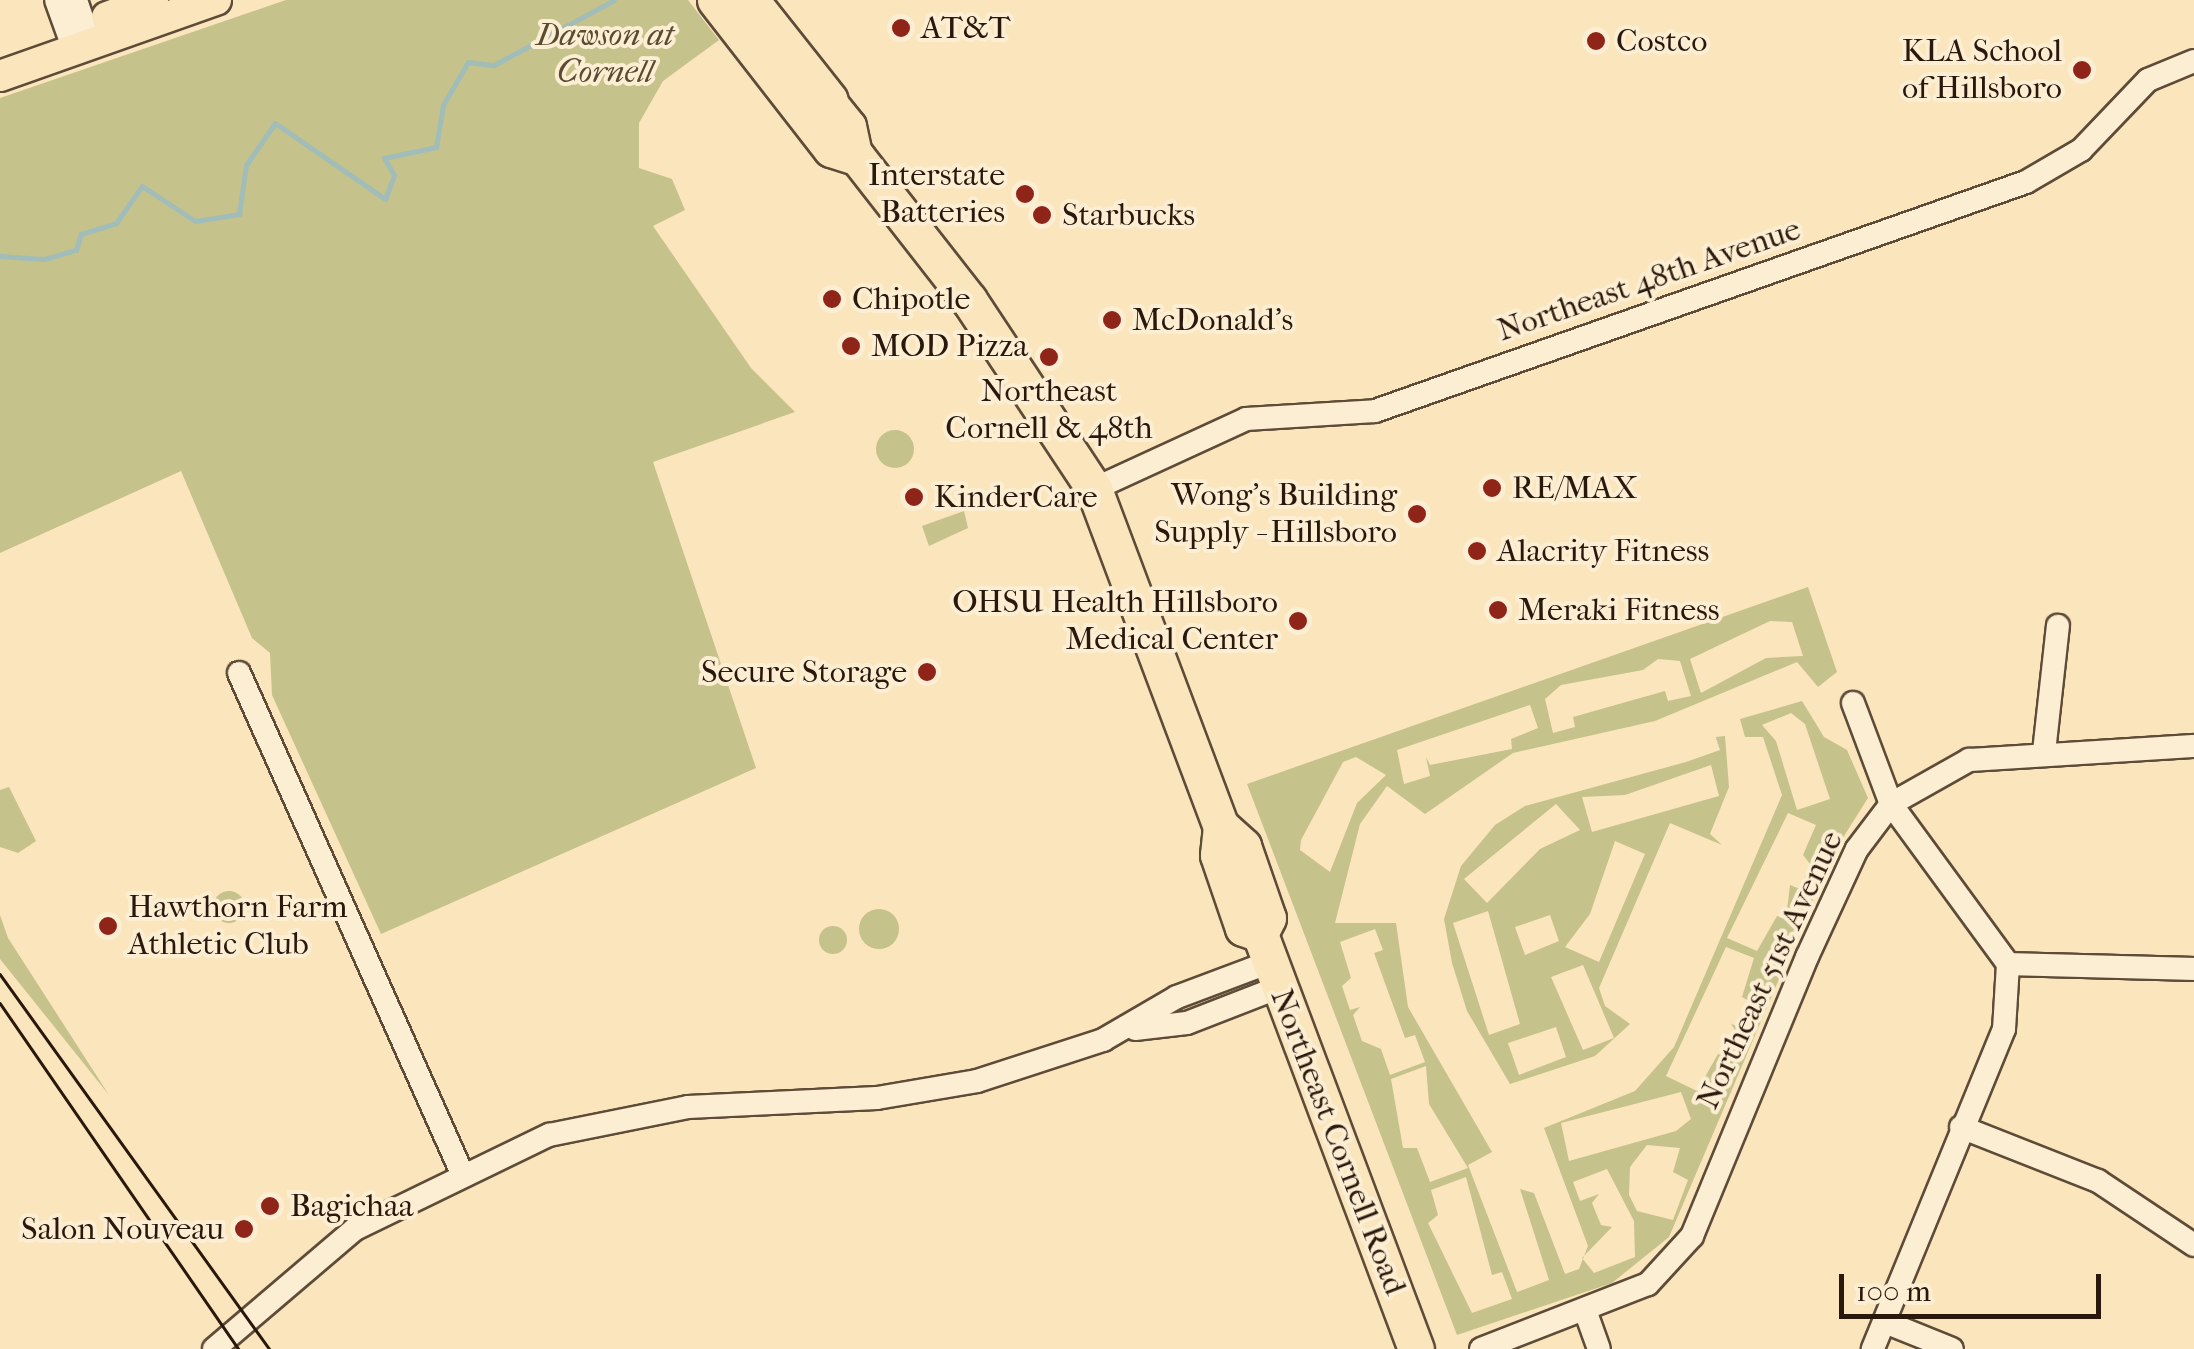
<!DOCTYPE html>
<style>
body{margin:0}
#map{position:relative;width:2194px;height:1349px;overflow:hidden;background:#fae5bc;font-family:"IM FELL French Canon",serif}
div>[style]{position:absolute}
.green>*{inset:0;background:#c6c28b}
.round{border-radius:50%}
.stream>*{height:5px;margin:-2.5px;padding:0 2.5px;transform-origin:2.5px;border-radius:2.5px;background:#a1bdb9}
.roads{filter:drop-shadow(2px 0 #5e4b38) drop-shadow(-2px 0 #5e4b38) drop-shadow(0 2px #5e4b38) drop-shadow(0 -2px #5e4b38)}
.minor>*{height:22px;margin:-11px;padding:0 11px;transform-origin:11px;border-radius:11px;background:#fceed3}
.major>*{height:30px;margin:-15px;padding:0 15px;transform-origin:15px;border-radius:15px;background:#fae5bc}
.highway>*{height:35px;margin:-17.5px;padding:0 17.5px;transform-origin:17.5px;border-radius:17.5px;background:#fae5bc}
.tram>*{height:2.5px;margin:-1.25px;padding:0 1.25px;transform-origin:1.25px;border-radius:1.25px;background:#2a180c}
.dots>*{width:28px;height:28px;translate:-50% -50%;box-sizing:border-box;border:5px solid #fceed3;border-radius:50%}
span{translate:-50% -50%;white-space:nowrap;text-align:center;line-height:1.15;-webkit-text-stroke:8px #fceed3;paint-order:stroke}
.poi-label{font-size:32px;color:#2a180c}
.left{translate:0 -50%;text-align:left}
.right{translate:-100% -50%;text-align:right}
.park-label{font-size:32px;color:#594b32;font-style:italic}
.street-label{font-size:32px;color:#2a180c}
.scale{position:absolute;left:1839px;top:1274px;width:262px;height:45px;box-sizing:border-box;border:5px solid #2a180c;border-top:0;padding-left:12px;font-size:30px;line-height:35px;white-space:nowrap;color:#2a180c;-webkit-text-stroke:8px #fceed3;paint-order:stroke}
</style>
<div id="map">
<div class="green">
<i style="clip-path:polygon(286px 0,688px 0,719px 40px,663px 81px,639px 123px,639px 168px,672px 179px,685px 210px,653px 226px,751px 368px,795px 412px,653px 462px,756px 768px,381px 934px,272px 695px,270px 653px,252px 638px,181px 471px,0 553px,0 98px)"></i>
<i class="round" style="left:876px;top:430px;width:38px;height:38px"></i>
<i style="clip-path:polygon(964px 511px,968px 528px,929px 546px,922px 526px)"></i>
<i style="clip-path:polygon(evenodd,1808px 587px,1837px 672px,1818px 687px,1797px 662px,1655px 721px,1513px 753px,1425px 814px,1387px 786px,1360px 824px,1335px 923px,1396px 923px,1408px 1007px,1492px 1152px,1468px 1165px,1517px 1292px,1549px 1280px,1520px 1189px,1534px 1193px,1565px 1274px,1579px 1269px,1588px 1246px,1544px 1128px,1635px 1091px,1674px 1047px,1782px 795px,1763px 737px,1745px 737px,1740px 719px,1802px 701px,1824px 737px,1847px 750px,1868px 798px,1832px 855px,1669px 1237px,1612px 1283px,1457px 1335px,1247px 784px,1808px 587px,1770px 621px,1792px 622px,1803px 656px,1766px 658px,1701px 693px,1690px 659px,1770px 621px,1808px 587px,1658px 659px,1680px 661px,1691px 696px,1668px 701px,1665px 691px,1573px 717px,1575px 727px,1553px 733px,1545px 699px,1561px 685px,1643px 670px,1658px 659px,1808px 587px,1530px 705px,1538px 728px,1511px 739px,1512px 749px,1430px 765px,1426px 757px,1430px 776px,1404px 784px,1397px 750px,1530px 705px,1808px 587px,1791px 713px,1805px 724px,1830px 799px,1797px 810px,1776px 741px,1762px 725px,1791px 713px,1808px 587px,1356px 757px,1386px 775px,1357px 803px,1330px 872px,1300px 850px,1301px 840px,1343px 762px,1356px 757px,1808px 587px,1788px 813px,1816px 825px,1803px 855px,1810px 864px,1800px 889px,1790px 885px,1786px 919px,1777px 916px,1757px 951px,1727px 938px,1788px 813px,1808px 587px,1375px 929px,1383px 950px,1374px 953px,1405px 1038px,1415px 1035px,1425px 1062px,1390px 1075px,1381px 1049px,1362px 1041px,1353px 1015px,1360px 1007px,1350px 1010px,1342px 986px,1351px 978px,1340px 942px,1375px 929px,1808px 587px,1726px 947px,1754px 958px,1742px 997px,1751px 1002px,1740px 1027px,1731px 1024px,1737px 1033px,1727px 1057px,1718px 1054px,1697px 1091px,1666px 1076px,1726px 947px,1808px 587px,1426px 1066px,1429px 1104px,1468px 1168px,1430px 1182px,1417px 1148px,1403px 1148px,1391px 1079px,1426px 1066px,1808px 587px,1681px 1092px,1691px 1119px,1676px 1131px,1569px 1161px,1561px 1123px,1681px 1092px,1808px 587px,1647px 1145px,1680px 1148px,1673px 1172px,1688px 1180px,1673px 1220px,1637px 1211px,1629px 1195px,1630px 1167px,1647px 1145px,1808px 587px,1607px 1169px,1634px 1221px,1635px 1257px,1594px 1273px,1582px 1258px,1612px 1227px,1601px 1225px,1592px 1203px,1599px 1194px,1580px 1201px,1573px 1182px,1607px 1169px,1808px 587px,1466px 1177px,1492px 1275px,1502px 1272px,1512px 1299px,1472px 1313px,1428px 1223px,1438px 1215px,1431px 1190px,1466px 1177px)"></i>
<i style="clip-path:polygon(evenodd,1725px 736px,1729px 787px,1710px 834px,1722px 845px,1670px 823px,1599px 988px,1605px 1006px,1630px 1024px,1595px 1056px,1510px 1084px,1467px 1011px,1452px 963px,1444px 919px,1461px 866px,1495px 825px,1525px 806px,1686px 762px,1720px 750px,1716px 737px,1725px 736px,1711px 765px,1719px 796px,1592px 832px,1582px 797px,1625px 795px,1711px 765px,1725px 736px,1556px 804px,1580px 830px,1540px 849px,1487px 903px,1464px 879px,1556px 804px,1725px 736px,1615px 841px,1645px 854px,1599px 962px,1565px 947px,1590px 914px,1615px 841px,1725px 736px,1488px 911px,1520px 1024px,1489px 1035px,1453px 923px,1488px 911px,1725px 736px,1550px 915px,1559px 941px,1525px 955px,1515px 927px,1550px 915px,1725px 736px,1583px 965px,1614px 1038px,1583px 1050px,1551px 977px,1583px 965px,1725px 736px,1556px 1027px,1566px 1057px,1519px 1075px,1508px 1043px,1556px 1027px)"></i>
<i style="clip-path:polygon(9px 787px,36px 841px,18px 853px,0 847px,0 790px)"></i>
<i class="round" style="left:213px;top:891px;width:32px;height:32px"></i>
<i class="round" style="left:859px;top:909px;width:40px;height:40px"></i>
<i style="clip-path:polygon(0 915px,8px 938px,109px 1095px,0 959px)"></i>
<i class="round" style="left:819px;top:926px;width:28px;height:28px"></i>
</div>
<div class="stream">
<i style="left:0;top:256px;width:44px;rotate:3.9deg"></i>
<i style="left:44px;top:259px;width:33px;rotate:-16deg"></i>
<i style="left:76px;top:250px;width:17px;rotate:-73deg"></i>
<i style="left:81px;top:234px;width:37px;rotate:-17deg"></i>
<i style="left:116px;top:223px;width:45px;rotate:-54.9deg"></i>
<i style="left:142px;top:186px;width:64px;rotate:33.4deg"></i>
<i style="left:195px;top:221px;width:45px;rotate:-9deg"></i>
<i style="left:239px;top:214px;width:49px;rotate:-81.9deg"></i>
<i style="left:246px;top:165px;width:51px;rotate:-55.4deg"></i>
<i style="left:275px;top:123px;width:134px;rotate:34.6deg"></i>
<i style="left:385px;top:199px;width:26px;rotate:-69deg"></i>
<i style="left:394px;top:175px;width:20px;rotate:-120deg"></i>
<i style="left:384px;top:158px;width:53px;rotate:-11.9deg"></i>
<i style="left:436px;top:147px;width:43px;rotate:-80.5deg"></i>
<i style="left:443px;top:105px;width:50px;rotate:-59.8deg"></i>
<i style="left:468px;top:62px;width:26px;rotate:7deg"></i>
<i style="left:494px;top:65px;width:136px;rotate:-28.4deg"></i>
</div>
<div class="roads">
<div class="minor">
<i style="left:56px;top:0;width:53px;rotate:70.2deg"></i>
<i style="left:76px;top:0;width:46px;rotate:71.2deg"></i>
<i style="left:1094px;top:489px;width:167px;rotate:-24.7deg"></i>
<i style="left:1246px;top:419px;width:129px;rotate:-3.5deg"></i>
<i style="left:1375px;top:411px;width:690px;rotate:-19.38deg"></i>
<i style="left:2026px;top:182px;width:64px;rotate:-30.2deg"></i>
<i style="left:2081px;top:150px;width:97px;rotate:-46.3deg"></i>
<i style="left:2148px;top:80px;width:50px;rotate:-22.4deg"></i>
<i style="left:239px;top:673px;width:545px;rotate:65.97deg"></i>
<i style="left:1853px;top:703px;width:108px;rotate:69.4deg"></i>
<i style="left:1891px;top:804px;width:198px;rotate:53.8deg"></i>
<i style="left:2008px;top:964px;width:65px;rotate:93.5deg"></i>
<i style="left:2004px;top:1029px;width:346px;rotate:112.3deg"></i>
<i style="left:2044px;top:752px;width:127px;rotate:-83.7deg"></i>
<i style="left:2008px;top:964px;width:186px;rotate:1.5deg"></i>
<i style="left:1135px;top:1029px;width:52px;rotate:-6.6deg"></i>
<i style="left:1187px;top:1023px;width:100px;rotate:-21.2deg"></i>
<i style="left:1961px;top:1127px;width:147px;rotate:21.5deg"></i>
<i style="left:2098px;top:1181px;width:115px;rotate:33.7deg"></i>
<i style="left:1585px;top:1310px;width:41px;rotate:70.3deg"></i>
<i style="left:1885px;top:1322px;width:72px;rotate:21.9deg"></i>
<i style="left:214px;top:1349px;width:185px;rotate:-40.4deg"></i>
<i style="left:355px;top:1229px;width:216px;rotate:-25.9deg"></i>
<i style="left:549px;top:1135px;width:142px;rotate:-11.4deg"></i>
<i style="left:688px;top:1107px;width:189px;rotate:-2.7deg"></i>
<i style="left:877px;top:1098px;width:101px;rotate:-9.6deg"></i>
<i style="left:977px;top:1081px;width:133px;rotate:-18deg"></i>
<i style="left:1103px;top:1040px;width:86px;rotate:-30.2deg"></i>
<i style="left:1177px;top:997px;width:99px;rotate:-20.6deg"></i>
<i style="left:1481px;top:1349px;width:179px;rotate:-21.3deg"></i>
<i style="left:1648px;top:1284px;width:65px;rotate:-47.5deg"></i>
<i style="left:1692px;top:1236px;width:302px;rotate:-67.6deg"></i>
<i style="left:1807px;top:957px;width:119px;rotate:-65.2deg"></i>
<i style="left:1857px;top:849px;width:56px;rotate:-52.9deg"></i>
<i style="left:1891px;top:804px;width:90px;rotate:-29.4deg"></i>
<i style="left:1969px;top:760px;width:225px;rotate:-3.6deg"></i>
</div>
<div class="major">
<i style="left:107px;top:17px;width:49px;rotate:-20.3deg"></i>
<i style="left:0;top:76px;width:229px;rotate:-19.4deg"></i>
<i style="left:830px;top:100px;width:33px;rotate:51deg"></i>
<i style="left:851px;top:126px;width:33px;rotate:78deg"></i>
</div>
<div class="highway">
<i style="left:715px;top:0;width:189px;rotate:52.1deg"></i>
<i style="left:831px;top:149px;width:28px;rotate:18deg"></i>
<i style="left:858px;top:158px;width:180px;rotate:52deg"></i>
<i style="left:969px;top:300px;width:227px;rotate:56.5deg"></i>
<i style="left:1094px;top:489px;width:360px;rotate:69.4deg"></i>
<i style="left:1221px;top:826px;width:30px;rotate:42deg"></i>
<i style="left:1243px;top:846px;width:76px;rotate:70.9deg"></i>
<i style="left:1268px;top:918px;width:18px;rotate:117deg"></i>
<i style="left:1260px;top:934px;width:443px;rotate:69.4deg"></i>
<i style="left:751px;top:0;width:127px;rotate:51.7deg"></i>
<i style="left:1221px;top:826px;width:29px;rotate:96deg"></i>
<i style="left:1218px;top:855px;width:77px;rotate:71.1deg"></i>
<i style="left:1243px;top:928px;width:18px;rotate:19deg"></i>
</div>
</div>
<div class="tram">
<i style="left:0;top:974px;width:462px;rotate:54.3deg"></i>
<i style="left:0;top:1003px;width:421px;rotate:55.4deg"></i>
</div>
<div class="dots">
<i style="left:901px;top:28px;background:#8f2418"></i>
<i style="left:1596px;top:41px;background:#8f2418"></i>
<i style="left:2082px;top:70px;background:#8f2418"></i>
<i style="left:1025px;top:194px;background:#8f2418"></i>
<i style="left:1042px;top:215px;background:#8f2418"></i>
<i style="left:832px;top:299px;background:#8f2418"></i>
<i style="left:1112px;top:320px;background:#8f2418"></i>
<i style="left:851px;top:346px;background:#8f2418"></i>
<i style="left:1049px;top:357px;background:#8f2418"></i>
<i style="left:1492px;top:488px;background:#8f2418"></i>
<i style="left:914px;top:497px;background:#8f2418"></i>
<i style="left:1417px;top:514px;background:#8f2418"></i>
<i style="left:1477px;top:551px;background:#8f2418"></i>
<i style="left:1498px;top:610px;background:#8f2418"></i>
<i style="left:1298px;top:621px;background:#8f2418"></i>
<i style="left:927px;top:672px;background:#8f2418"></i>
<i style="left:108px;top:926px;background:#8f2418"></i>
<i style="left:270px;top:1206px;background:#8f2418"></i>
<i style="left:244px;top:1229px;background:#8f2418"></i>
</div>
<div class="poi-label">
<span class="left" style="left:921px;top:28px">AT&amp;T</span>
<span class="left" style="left:1616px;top:41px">Costco</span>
<span class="right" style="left:2062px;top:70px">KLA School<br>of Hillsboro</span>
<span class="right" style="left:1005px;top:194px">Interstate<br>Batteries</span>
<span class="left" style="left:1062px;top:215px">Starbucks</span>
<span class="left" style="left:852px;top:299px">Chipotle</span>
<span class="left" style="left:1132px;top:320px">McDonald's</span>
<span class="left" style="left:871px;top:346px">MOD Pizza</span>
<span style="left:1049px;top:410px">Northeast<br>Cornell &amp; 48th</span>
<span class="left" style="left:1512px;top:488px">RE/MAX</span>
<span class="right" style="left:1397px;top:514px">Wong's Building<br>Supply - Hillsboro</span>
<span class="left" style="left:934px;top:497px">KinderCare</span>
<span class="left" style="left:1497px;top:551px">Alacrity Fitness</span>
<span class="right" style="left:1278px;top:621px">OHSU Health Hillsboro<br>Medical Center</span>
<span class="left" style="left:1518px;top:610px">Meraki Fitness</span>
<span class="right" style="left:907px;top:672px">Secure Storage</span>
<span class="left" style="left:128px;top:926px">Hawthorn Farm<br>Athletic Club</span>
<span class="left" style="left:290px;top:1206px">Bagichaa</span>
<span class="right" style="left:224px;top:1229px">Salon Nouveau</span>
</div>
<div class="park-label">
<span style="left:605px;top:54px">Dawson at<br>Cornell</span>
</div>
<div class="street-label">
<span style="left:1649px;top:280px;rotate:-19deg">Northeast 48th Avenue</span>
<span style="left:1770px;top:970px;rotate:-65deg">Northeast 51st Avenue</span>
<span style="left:1338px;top:1142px;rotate:69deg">Northeast Cornell Road</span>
</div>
<div class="scale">100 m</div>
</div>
